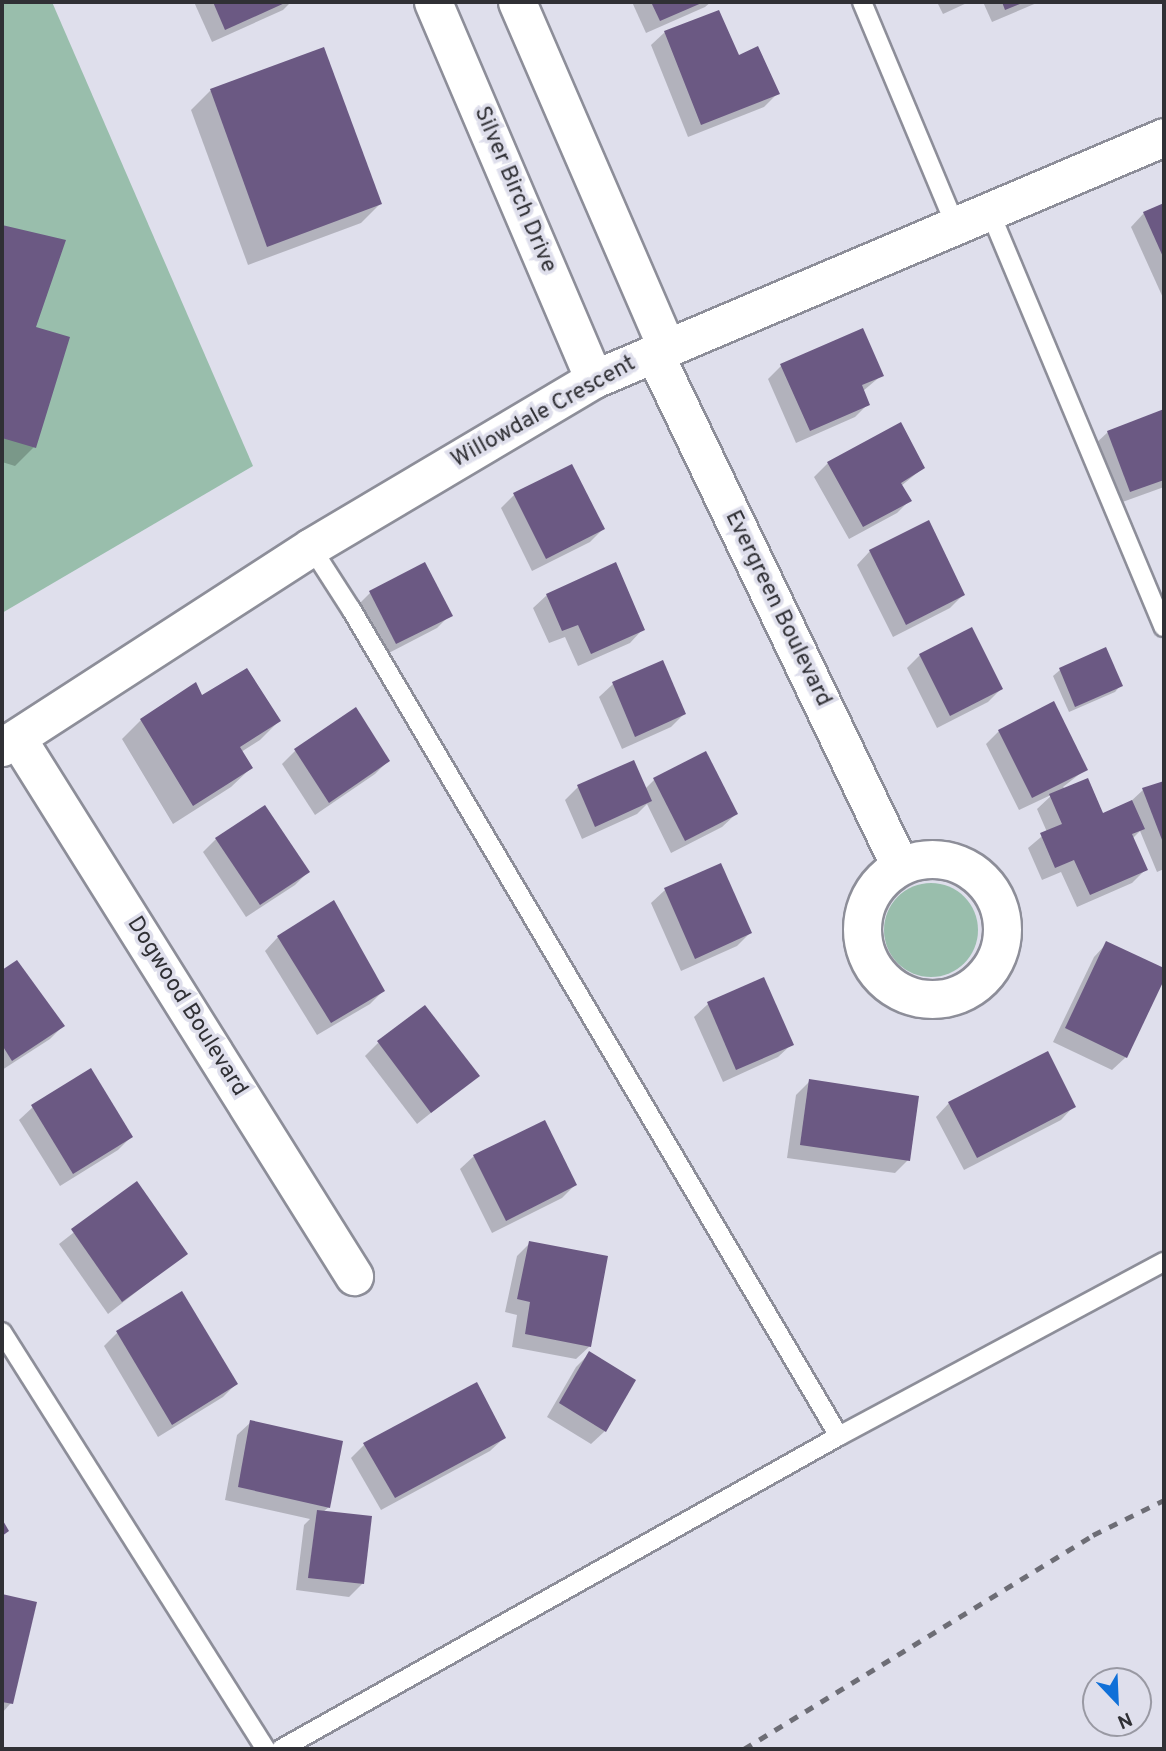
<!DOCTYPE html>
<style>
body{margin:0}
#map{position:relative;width:1166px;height:1751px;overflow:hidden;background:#dfdfec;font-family:Overpass,sans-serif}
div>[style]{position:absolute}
.green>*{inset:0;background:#99beac}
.round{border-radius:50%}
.shadow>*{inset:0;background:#0003}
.building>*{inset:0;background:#6b5983}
.roads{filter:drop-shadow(2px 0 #8d8e99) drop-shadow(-2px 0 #8d8e99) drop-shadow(0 2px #8d8e99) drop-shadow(0 -2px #8d8e99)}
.service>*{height:18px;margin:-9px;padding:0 9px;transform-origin:9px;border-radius:9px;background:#fff}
.minor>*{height:37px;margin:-18.5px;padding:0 18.5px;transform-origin:18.5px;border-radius:18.5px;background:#fff}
.minor>.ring{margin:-18.5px;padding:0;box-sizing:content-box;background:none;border:37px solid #fff;border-radius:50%}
.rail>*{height:5px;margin-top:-2.5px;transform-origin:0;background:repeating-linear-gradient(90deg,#6d6d75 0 9px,transparent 0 18px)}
span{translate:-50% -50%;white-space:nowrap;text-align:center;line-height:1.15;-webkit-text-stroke:7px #dfdfec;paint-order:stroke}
.street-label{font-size:23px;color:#303035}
.frame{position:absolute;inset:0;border:4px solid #303035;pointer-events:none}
.north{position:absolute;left:1082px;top:1667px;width:70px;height:70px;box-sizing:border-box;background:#dfdfec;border:2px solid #9999a3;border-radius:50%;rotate:157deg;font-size:19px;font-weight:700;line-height:28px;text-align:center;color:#303035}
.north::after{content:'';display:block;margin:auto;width:24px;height:32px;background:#1070d8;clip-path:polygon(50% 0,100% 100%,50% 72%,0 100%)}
</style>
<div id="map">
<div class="green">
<i style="clip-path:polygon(2px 2px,52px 2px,253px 466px,2px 613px)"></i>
<i class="round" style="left:884px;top:883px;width:94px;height:94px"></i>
</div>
<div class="shadow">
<i style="clip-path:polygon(194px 2px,291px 2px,283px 10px,212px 42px)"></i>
<i style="clip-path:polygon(632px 2px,711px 2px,705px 7px,646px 33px)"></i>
<i style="clip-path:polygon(937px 2px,969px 2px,943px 14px)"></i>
<i style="clip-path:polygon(983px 2px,1039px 2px,992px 22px)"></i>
<i style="clip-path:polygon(665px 32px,777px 94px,764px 107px,688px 137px,651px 45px)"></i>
<i style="clip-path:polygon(323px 49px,380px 204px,361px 223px,248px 265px,191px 110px,210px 91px)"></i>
<i style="clip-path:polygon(1164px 205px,1164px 300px,1131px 227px,1144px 213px)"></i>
<i style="clip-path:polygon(2px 227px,64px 241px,33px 328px,34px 447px,15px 466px,2px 462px)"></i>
<i style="clip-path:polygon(781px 366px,882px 375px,863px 391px,868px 404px,855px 417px,796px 443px,768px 379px)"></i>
<i style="clip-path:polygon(1164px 411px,1164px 487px,1117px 504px,1094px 445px,1108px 432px)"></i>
<i style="clip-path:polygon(900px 424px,923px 468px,901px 486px,910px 500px,897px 513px,849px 539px,814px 477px,828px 463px)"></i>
<i style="clip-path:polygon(514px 495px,603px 529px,590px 542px,532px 571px,501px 508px)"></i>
<i style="clip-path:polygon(870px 551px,963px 595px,950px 608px,893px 637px,857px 565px)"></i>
<i style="clip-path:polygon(370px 593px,450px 615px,437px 628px,383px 656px,357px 606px)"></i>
<i style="clip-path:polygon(547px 595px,643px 629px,630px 643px,578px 666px,565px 637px,549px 643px,533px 608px)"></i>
<i style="clip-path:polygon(1105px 650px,1121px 685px,1115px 692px,1069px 712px,1053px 676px,1060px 670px)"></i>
<i style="clip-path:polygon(920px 655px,1001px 689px,988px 702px,937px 728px,907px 668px)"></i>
<i style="clip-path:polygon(662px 663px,684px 714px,671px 727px,622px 749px,599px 697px,613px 684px)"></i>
<i style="clip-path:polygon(201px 698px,279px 721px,260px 740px,241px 752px,251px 768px,231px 787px,173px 824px,122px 739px,141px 720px)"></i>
<i style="clip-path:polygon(355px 710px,388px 761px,375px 774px,315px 815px,282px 764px,295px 751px)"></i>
<i style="clip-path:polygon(999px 731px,1086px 769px,1063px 787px,1102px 815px,1129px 803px,1143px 790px,1164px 783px,1164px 869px,1157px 872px,1140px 831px,1132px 839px,1145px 870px,1132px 883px,1077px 907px,1061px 872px,1042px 880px,1028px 848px,1047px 832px,1037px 809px,1053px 794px,1019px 810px,986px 744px)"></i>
<i style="clip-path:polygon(654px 780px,736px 814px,722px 827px,671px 853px,647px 804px,637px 814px,582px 839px,565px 800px,578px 787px,645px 789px)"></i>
<i style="clip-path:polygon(216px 839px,308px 872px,295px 885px,246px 917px,203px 852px)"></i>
<i style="clip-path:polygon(720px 865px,750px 933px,737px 946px,681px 971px,651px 903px,665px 890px)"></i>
<i style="clip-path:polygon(278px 937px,383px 991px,370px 1004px,317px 1035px,265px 951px)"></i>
<i style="clip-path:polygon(1107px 943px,1164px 970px,1126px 1057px,1112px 1070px,1053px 1042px,1094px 957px)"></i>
<i style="clip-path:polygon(17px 962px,63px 1026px,50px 1039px,2px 1070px,2px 972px)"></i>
<i style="clip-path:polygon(763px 979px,792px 1044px,778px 1057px,723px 1082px,694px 1017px,708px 1004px)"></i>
<i style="clip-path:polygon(378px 1043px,477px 1076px,417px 1124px,365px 1056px)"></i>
<i style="clip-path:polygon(810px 1081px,908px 1160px,895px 1173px,787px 1158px,796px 1095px)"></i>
<i style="clip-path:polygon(949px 1103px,1074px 1106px,1061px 1120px,964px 1170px,936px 1117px)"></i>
<i style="clip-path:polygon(33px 1107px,131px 1137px,118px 1150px,60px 1186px,19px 1120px)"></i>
<i style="clip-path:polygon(474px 1156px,575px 1185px,562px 1198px,492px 1233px,460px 1169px)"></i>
<i style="clip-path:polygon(137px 1183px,186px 1253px,108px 1314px,59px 1244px)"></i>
<i style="clip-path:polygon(530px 1243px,590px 1346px,576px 1359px,512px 1347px,517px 1315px,505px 1312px,517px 1256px)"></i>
<i style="clip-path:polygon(181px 1293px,236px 1384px,223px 1397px,158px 1437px,104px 1346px,117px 1333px)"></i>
<i style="clip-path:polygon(590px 1353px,605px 1431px,591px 1444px,547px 1417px,576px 1367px)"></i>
<i style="clip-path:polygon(476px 1384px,504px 1438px,490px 1451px,381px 1510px,351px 1458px,364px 1445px)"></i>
<i style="clip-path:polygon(251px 1422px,329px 1507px,323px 1512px,363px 1583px,349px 1597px,296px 1590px,304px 1525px,310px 1519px,225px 1500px,237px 1435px)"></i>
<i style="clip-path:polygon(2px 1596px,35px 1603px,11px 1703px,2px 1713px)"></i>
</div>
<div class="building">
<i style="clip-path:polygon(213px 2px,287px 2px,225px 30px)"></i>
<i style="clip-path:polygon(651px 2px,704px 2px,660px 21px)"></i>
<i style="clip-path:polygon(1002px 2px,1025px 2px,1005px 10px)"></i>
<i style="clip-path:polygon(719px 10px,739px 55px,758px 46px,780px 94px,701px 125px,664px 31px)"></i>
<i style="clip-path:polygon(324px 47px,382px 204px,267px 247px,210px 89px)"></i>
<i style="clip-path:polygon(1164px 203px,1164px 259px,1143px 212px)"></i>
<i style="clip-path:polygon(2px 225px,66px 240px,36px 327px,70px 337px,36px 448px,2px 438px)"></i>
<i style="clip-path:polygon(863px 328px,884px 376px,862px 385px,870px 405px,810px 431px,780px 364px)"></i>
<i style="clip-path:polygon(1164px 409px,1164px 480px,1130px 492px,1107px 431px)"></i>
<i style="clip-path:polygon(901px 422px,925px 468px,901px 483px,912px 501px,863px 527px,827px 462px)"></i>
<i style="clip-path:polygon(572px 464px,605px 529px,546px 559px,513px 493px)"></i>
<i style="clip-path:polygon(929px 520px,965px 595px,906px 625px,869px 550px)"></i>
<i style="clip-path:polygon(425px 562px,453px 616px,396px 644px,369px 591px)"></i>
<i style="clip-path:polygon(616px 562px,645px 630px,591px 654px,578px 625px,562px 631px,546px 594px)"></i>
<i style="clip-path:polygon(972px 627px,1003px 689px,950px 716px,919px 654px)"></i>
<i style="clip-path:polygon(1106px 647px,1123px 686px,1075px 707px,1059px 668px)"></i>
<i style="clip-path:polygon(663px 660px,686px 714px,635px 737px,612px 682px)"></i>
<i style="clip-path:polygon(247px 668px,281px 721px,240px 747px,253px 768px,193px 806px,140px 719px,196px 682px,202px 695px)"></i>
<i style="clip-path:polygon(1054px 701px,1088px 770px,1032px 798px,998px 730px)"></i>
<i style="clip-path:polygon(356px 707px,390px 761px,329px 803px,294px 749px)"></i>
<i style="clip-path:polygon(706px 751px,738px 814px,685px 841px,653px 778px)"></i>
<i style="clip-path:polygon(634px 760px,652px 801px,595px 827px,577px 785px)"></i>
<i style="clip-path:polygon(1088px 778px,1103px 813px,1132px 800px,1145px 829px,1132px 834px,1148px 870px,1090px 895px,1074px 860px,1055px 868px,1040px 833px,1062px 824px,1049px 794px)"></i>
<i style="clip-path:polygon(1164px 781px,1164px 845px,1142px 788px)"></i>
<i style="clip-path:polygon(265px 805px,310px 872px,260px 905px,215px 838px)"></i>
<i style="clip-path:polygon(721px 863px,752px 933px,695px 959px,664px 888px)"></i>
<i style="clip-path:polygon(334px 900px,385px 991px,331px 1023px,277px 936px)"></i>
<i style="clip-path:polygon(1106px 941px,1164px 968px,1164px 980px,1127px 1058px,1065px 1028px)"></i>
<i style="clip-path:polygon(17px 960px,65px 1026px,12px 1061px,2px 1045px,2px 970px)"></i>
<i style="clip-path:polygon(764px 977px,794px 1045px,736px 1070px,707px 1002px)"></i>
<i style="clip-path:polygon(425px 1005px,480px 1076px,431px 1113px,377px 1041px)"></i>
<i style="clip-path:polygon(1048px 1051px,1076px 1107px,977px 1158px,948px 1102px)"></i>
<i style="clip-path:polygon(91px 1068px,133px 1137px,73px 1174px,31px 1105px)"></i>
<i style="clip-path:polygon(809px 1079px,919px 1096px,910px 1161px,800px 1145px)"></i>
<i style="clip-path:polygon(545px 1120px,577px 1185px,506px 1221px,473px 1155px)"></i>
<i style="clip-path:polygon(137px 1181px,188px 1254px,122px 1302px,71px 1229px)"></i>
<i style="clip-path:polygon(529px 1241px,608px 1256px,591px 1347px,525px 1334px,530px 1302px,517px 1299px)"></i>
<i style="clip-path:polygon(182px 1291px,238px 1384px,172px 1425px,116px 1331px)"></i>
<i style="clip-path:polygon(589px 1351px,636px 1380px,606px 1432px,559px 1403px)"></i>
<i style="clip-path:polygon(477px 1382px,506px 1438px,395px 1498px,363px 1443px)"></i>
<i style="clip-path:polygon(250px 1420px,343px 1441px,330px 1508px,238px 1487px)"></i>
<i style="clip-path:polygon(317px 1510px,372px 1516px,364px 1584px,308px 1578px)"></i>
<i style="clip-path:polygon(2px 1519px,9px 1531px,2px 1536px)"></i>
<i style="clip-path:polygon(2px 1594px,37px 1602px,13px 1704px,2px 1702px)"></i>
</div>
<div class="roads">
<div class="service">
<i style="left:862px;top:2px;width:244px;rotate:67.3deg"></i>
<i style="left:990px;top:212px;width:450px;rotate:67.3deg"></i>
<i style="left:311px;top:547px;width:74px;rotate:57.2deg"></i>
<i style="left:351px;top:609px;width:960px;rotate:59.46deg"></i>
<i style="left:2px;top:1332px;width:494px;rotate:57.7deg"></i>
<i style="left:281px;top:1749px;width:640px;rotate:-29.29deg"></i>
<i style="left:839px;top:1436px;width:369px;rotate:-28.2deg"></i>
</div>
<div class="minor">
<i style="left:433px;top:2px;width:410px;rotate:66.9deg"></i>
<i style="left:517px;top:2px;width:377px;rotate:66.6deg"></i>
<i style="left:654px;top:353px;width:569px;rotate:64.38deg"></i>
<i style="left:17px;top:738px;width:635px;rotate:57.94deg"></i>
<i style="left:2px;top:747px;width:368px;rotate:-32.9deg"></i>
<i style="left:311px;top:547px;width:329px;rotate:-30.7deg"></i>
<i style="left:594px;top:379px;width:619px;rotate:-23deg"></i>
<i class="ring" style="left:862px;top:859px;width:103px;height:103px"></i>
</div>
</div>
<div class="rail">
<i style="left:744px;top:1749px;width:409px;rotate:-31.5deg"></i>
<i style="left:1093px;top:1535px;width:79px;rotate:-26.2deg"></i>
</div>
<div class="street-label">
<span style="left:514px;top:190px;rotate:67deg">Silver Birch Drive</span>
<span style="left:544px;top:413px;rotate:-29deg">Willowdale Crescent</span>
<span style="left:777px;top:609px;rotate:64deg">Evergreen Boulevard</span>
<span style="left:186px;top:1007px;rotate:58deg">Dogwood Boulevard</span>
</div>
<div class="frame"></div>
<div class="north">N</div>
</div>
